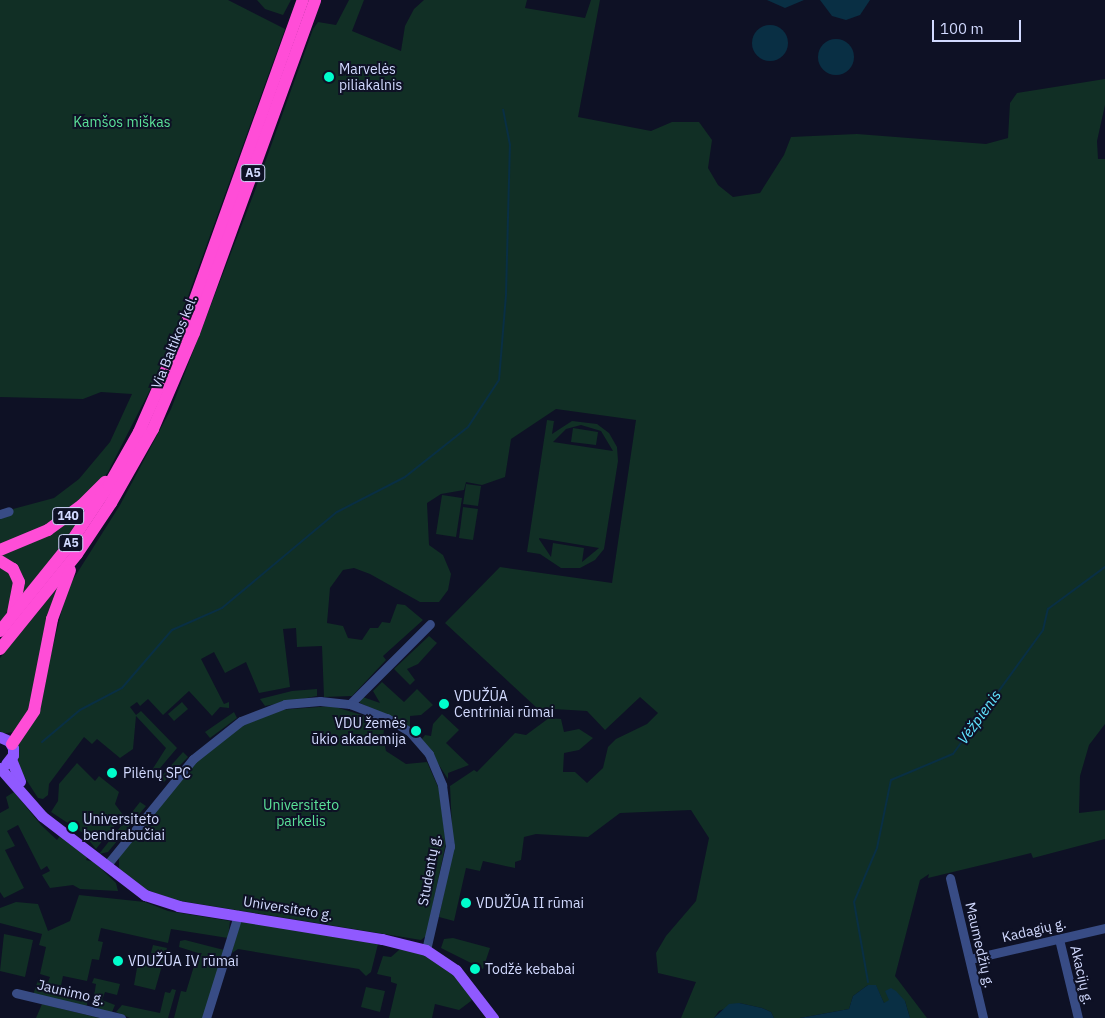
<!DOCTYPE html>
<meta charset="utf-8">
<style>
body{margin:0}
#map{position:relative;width:1105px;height:1018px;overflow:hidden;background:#0e1125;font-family:"IBM Plex Sans",sans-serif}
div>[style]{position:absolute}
.green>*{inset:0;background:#112f25}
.water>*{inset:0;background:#092f44}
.round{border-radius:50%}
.stream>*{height:2px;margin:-1px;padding:0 1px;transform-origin:1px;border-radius:1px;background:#092f44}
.minor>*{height:9px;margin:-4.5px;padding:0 4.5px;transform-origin:4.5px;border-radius:4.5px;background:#384c85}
.major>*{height:11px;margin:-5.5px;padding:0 5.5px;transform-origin:5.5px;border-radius:5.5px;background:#9059ff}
.highway>*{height:12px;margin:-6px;padding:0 6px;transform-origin:6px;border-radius:6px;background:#ff4dd7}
.dots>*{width:14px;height:14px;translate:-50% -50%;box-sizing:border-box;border:2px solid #0e1125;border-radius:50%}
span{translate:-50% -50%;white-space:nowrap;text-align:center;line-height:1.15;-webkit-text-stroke:4px #0e1125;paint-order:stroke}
.shield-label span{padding:1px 4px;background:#0e1125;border:1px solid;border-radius:4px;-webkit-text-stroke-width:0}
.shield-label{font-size:12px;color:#d2daff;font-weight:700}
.poi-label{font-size:14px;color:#d2daff}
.left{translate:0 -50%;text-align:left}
.right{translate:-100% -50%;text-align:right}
.park-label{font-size:14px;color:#5be299}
.street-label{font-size:14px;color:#d2daff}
.water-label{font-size:15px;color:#60e4ff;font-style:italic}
.scale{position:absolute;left:932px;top:20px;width:89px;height:22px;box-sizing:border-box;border:2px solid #d2daff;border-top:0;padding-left:6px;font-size:15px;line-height:18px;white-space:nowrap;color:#d2daff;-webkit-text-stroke:4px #0e1125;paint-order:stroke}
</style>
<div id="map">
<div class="green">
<i style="clip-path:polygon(0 0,228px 0,285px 29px,178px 324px,150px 390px,108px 472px,95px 488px,49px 525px,0 546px,0 516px,12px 513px,13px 509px,54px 498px,79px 479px,110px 442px,132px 394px,101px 392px,83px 399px,0 397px)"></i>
<i style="clip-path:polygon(257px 0,291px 0,283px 15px,265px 9px)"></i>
<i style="clip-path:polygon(349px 0,364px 0,352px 31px,401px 51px,405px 26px,414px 9px,424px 0,527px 0,525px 8px,585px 18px,591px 0,600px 0,578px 117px,651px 131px,672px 122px,699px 122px,712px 140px,708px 168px,718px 185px,733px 197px,760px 193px,784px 155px,791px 137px,857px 134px,986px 144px,1008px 138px,1010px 103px,1017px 93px,1105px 79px,1105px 105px,1097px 141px,1098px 159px,1105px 159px,1105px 724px,1089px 745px,1080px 776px,1079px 813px,1105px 810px,1105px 839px,1033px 858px,1031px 853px,928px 878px,929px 874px,920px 880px,895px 976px,927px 1018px,910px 1018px,905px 1001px,884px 1003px,876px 986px,868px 985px,853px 996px,849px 1009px,800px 1018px,774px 1018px,771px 1012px,762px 1008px,739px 1003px,719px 1011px,714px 1018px,681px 1018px,696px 982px,658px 973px,656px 953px,666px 936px,696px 901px,709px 838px,691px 810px,620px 813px,588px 837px,536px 834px,524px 837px,521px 860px,515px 862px,515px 868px,483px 861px,480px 871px,466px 868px,454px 921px,439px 917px,453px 849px,450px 786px,474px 770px,477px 772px,515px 733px,526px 735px,549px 718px,561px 719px,564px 732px,579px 729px,593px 738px,579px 750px,564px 753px,563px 772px,575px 772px,587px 783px,603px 768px,608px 747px,616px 739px,647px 724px,658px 713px,640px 697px,605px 730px,587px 711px,537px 708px,445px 623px,500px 567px,612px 583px,636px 420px,556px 409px,511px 439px,505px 477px,482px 485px,466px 482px,464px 490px,441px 494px,427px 503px,429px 545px,443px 555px,451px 574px,448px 590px,439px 602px,420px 602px,370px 574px,354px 568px,343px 570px,330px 588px,327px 623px,343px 626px,348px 638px,362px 640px,370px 628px,378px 628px,382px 622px,390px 623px,397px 604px,405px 605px,423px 620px,383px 656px,386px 660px,352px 696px,324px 697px,322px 646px,297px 647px,296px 628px,283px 629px,290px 687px,259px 693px,246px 662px,225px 673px,214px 652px,201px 659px,224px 704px,229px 702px,229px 708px,220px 707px,212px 716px,189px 691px,163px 715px,148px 699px,140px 706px,137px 702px,130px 707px,136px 715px,141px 711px,177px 748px,155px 774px,152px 770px,166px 748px,136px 716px,133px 749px,120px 758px,97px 739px,92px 744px,84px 737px,49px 784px,48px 795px,43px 799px,38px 798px,18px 767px,17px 741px,35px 719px,67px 589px,120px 505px,171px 409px,254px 193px,313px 29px,318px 22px,336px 25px)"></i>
<i style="clip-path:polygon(evenodd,547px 420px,554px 421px,552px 434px,572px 421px,597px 424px,609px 433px,617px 447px,618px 461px,604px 549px,595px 560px,580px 568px,561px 568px,540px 554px,527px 552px,547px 420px,581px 425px,601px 431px,613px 451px,553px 442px,566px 429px,581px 425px,547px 420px,539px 539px,539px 538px,599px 548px,582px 562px,584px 548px,553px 543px,551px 557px,539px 539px)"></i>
<i style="clip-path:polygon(573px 428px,598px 432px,596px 445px,571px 442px)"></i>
<i style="clip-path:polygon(466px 484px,481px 486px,478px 506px,463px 504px)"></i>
<i style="clip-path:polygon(442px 495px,462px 498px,456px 537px,436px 534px)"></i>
<i style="clip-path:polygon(95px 499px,71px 535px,0 622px,0 554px)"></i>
<i style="clip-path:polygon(463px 507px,478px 509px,473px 540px,459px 538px)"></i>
<i style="clip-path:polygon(59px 586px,30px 710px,13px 732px,0 734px,0 658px)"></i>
<i style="clip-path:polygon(429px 636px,437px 643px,418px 664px,407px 669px,415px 680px,410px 685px,394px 669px)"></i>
<i style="clip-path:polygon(382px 682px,404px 702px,417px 689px,433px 705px,421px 715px,410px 716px,410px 727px,360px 703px,360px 696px,380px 703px,373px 691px)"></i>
<i style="clip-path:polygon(317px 689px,317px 696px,265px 706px,260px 699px,292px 691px)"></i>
<i style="clip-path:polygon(182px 702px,188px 709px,174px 721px,168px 714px)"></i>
<i style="clip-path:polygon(332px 706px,385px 722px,383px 737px,386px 751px,406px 764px,427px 762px,439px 789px,446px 843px,426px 936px,421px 940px,175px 900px,147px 890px,119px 870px,119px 855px,194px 764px,219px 742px,242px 726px,279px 710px)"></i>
<i style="clip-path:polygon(234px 712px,237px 718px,210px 738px,205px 732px)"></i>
<i style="clip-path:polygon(442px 714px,459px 730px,446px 743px,469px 765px,448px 773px,448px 779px,422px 739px,425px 735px,431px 736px,433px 724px)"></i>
<i style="clip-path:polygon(183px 752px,188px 757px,164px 782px,160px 778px)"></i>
<i style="clip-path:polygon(77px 763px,95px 781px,99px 776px,119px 792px,115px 804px,123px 815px,96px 849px,83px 833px,51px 812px,58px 801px,59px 784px)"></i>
<i style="clip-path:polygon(14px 792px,41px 825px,57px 840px,60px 836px,88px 856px,86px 860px,94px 862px,116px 883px,118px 891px,80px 889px,73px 885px,50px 888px,42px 875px,50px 871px,47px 866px,41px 870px,18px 825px,7px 831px,15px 846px,5px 850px,24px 888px,4px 898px,0 892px,0 813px,9px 808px,6px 797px)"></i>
<i style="clip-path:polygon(140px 802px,146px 806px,108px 852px,99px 854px)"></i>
<i style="clip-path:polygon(79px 895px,145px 902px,168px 911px,230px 921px,228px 938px,171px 929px,168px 943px,101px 928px,98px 941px,103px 942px,99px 960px,92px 959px,87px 981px,63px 976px,60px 990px,83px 996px,84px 991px,88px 992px,87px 1005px,84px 1007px,33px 995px,38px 980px,48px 982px,50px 977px,40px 974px,46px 947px,39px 945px,42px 934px,0 923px,0 908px,16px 902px,38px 904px,48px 931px,70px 921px)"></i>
<i style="clip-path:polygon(239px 921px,378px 944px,371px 972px,366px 976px,359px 969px,238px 949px,232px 953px)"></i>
<i style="clip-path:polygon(4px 934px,33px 940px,25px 977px,0 971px)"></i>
<i style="clip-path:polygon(453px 938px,490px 948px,483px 969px,441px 948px,444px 939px)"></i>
<i style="clip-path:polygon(185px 940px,224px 950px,203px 1018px,174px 1018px,181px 991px,186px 992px,198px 953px,179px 947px,180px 941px)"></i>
<i style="clip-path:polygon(153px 945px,167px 948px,155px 990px,134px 985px,137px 968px,148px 964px)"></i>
<i style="clip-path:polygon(399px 950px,412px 950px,433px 958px,456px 975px,473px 998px,471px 1001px,459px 1010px,435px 1004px,432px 1018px,389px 1018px,397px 984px,391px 982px,391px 977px,377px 974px,383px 956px,391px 957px)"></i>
<i style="clip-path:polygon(94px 978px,120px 984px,117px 995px,105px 992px,102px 1000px,115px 1005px,112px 1012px,92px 1008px,96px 984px,92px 983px)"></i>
<i style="clip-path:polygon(366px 987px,385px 991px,380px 1012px,361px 1007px)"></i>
<i style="clip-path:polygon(172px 989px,176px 990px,168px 1018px,130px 1018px,116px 1012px,122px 1005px,160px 1013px,165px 992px,170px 993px)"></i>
<i style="clip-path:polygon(42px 1004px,99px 1018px,100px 1018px,36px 1018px)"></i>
</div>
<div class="water">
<i style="clip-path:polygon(767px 0,804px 0,785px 8px)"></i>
<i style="clip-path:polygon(820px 0,870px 0,860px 15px,846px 20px,832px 16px)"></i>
<i class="round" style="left:752px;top:25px;width:36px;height:36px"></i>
<i class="round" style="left:818px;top:39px;width:36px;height:36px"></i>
<i style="clip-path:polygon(868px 985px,876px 985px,884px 1003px,889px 1000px,885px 991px,891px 988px,896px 991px,905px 1001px,910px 1018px,800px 1018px,849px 1009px,853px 996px)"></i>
<i style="clip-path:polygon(739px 1003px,762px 1008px,771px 1012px,774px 1018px,714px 1018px,729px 1004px)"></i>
</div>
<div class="stream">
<i style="left:42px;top:742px;width:50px;rotate:-40.1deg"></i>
<i style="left:80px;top:710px;width:47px;rotate:-27.6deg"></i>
<i style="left:122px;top:688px;width:77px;rotate:-49.2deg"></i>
<i style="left:172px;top:630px;width:55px;rotate:-23.7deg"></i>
<i style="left:222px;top:608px;width:150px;rotate:-39.9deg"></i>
<i style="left:337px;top:512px;width:76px;rotate:-27.2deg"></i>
<i style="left:405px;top:477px;width:80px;rotate:-38.4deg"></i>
<i style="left:468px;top:427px;width:56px;rotate:-56.6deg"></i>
<i style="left:499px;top:380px;width:86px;rotate:-85.3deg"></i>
<i style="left:506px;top:294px;width:149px;rotate:-88.5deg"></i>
<i style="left:510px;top:145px;width:36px;rotate:-101deg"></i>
<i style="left:868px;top:982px;width:81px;rotate:-99.9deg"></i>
<i style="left:854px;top:902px;width:59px;rotate:-66.9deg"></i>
<i style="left:877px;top:848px;width:69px;rotate:-78.4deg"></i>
<i style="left:891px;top:780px;width:67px;rotate:-22.8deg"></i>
<i style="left:953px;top:754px;width:153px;rotate:-54deg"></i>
<i style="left:1043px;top:630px;width:22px;rotate:-77deg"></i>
<i style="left:1048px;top:609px;width:71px;rotate:-36.4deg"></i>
</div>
<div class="minor">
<i style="left:0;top:514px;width:9px;rotate:-18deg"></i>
<i style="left:350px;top:704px;width:113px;rotate:-45deg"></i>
<i style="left:106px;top:866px;width:138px;rotate:-50.9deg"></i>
<i style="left:193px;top:759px;width:61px;rotate:-38.4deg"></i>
<i style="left:241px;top:721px;width:47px;rotate:-21.1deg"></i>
<i style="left:285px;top:704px;width:35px;rotate:-5deg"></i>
<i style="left:320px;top:701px;width:30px;rotate:6deg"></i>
<i style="left:350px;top:704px;width:40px;rotate:21deg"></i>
<i style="left:387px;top:718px;width:27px;rotate:31deg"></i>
<i style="left:410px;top:732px;width:29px;rotate:49deg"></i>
<i style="left:429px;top:754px;width:34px;rotate:67deg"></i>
<i style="left:442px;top:785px;width:62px;rotate:82.5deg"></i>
<i style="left:450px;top:846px;width:107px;rotate:103deg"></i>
<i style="left:950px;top:878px;width:144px;rotate:76.7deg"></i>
<i style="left:1059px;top:939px;width:81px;rotate:76.5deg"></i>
<i style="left:970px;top:959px;width:139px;rotate:-12.9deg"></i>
<i style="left:16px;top:993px;width:108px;rotate:13.4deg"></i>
<i style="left:206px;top:1018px;width:108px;rotate:-72.7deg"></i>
</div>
<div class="major">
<i style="left:0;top:737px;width:10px;rotate:24deg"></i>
<i style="left:9px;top:741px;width:8px;rotate:60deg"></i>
<i style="left:13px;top:748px;width:7px;rotate:90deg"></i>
<i style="left:13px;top:755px;width:11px;rotate:128deg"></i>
<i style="left:11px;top:759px;width:24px;rotate:68deg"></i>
<i style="left:0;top:768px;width:64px;rotate:48.8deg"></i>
<i style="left:42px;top:816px;width:130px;rotate:37.5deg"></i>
<i style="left:145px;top:895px;width:35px;rotate:18deg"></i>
<i style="left:178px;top:906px;width:207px;rotate:9.2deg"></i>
<i style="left:382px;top:939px;width:45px;rotate:14deg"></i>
<i style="left:426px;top:950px;width:36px;rotate:34deg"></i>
<i style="left:456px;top:970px;width:61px;rotate:52.4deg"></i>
</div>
<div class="highway">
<i style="left:0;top:550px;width:52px;rotate:-22.6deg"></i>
<i style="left:48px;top:530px;width:42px;rotate:-36.3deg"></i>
<i style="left:82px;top:505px;width:33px;rotate:-45deg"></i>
<i style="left:0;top:561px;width:15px;rotate:32deg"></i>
<i style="left:13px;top:569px;width:14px;rotate:65deg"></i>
<i style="left:19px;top:582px;width:31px;rotate:101deg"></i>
<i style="left:0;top:631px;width:107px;rotate:-51.1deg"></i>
<i style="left:67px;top:548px;width:76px;rotate:-56.3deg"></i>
<i style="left:109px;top:485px;width:61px;rotate:-60.5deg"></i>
<i style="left:139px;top:432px;width:115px;rotate:-66.3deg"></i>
<i style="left:185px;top:327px;width:348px;rotate:-70.2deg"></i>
<i style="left:0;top:649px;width:122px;rotate:-51deg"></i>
<i style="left:77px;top:554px;width:61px;rotate:-56.3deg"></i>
<i style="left:111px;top:503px;width:85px;rotate:-60.4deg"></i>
<i style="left:153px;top:429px;width:104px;rotate:-66.9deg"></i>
<i style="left:194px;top:333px;width:354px;rotate:-70deg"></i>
<i style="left:12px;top:744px;width:40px;rotate:-56deg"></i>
<i style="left:34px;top:711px;width:94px;rotate:-78.9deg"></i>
<i style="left:52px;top:619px;width:52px;rotate:-69.8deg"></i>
</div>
<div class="dots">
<i style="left:329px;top:77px;background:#00fdcc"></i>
<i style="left:444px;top:704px;background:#00fdcc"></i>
<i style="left:416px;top:731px;background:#00fdcc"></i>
<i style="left:112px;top:773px;background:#00fdcc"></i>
<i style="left:73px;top:827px;background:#00fdcc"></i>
<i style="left:466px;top:903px;background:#00fdcc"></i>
<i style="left:118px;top:961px;background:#00fdcc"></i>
<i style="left:475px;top:969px;background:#00fdcc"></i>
</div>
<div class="shield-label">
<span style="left:253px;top:173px">A5</span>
<span style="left:68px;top:516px">140</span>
<span style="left:71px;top:543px">A5</span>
</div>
<div class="poi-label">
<span class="left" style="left:339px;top:77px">Marvelės<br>piliakalnis</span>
<span class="left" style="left:454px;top:704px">VDUŽŪA<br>Centriniai rūmai</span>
<span class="right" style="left:406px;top:731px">VDU žemės<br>ūkio akademija</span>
<span class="left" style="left:123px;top:773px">Pilėnų SPC</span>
<span class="left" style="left:83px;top:827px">Universiteto<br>bendrabučiai</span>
<span class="left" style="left:476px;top:903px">VDUŽŪA II rūmai</span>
<span class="left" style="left:128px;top:961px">VDUŽŪA IV rūmai</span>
<span class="left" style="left:485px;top:969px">Todžė kebabai</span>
</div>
<div class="park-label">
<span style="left:122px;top:122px">Kamšos miškas</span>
<span style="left:301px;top:813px">Universiteto<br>parkelis</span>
</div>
<div class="street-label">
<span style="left:174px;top:342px;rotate:-68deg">Via Baltikos kel.</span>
<span style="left:429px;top:870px;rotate:-80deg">Studentų g.</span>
<span style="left:288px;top:908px;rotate:9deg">Universiteto g.</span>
<span style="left:1034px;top:930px;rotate:-13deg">Kadagių g.</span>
<span style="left:980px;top:945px;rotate:77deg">Maumedžių g.</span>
<span style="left:1082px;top:975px;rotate:77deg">Akacijų g.</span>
<span style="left:71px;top:992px;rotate:13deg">Jaunimo g.</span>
</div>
<div class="water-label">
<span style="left:979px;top:717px;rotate:-54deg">Vėžpienis</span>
</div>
<div class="scale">100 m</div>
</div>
